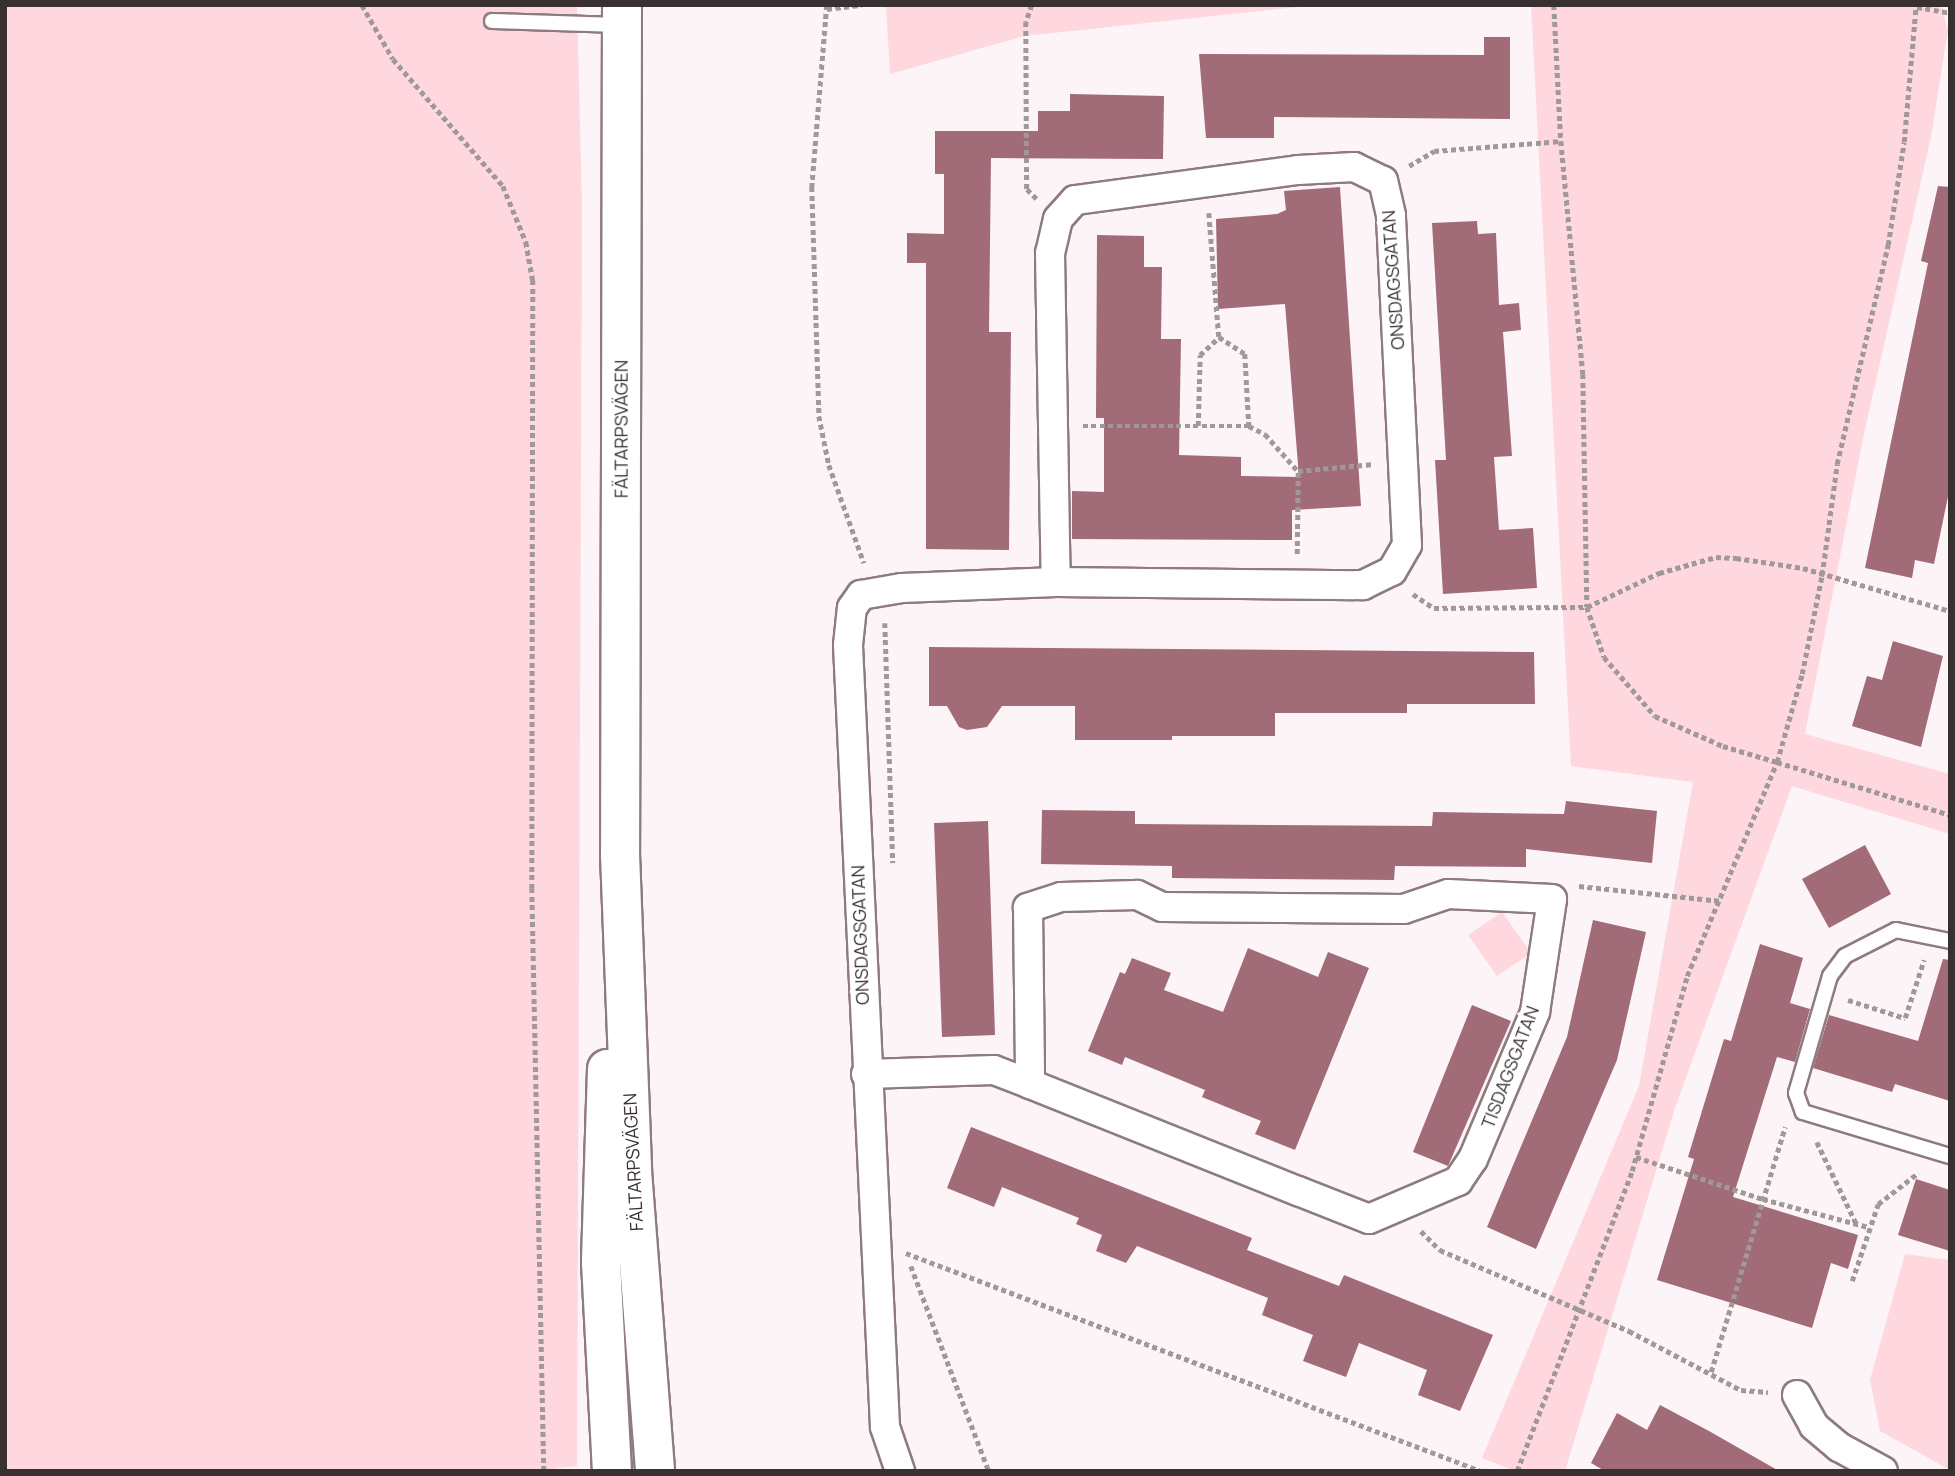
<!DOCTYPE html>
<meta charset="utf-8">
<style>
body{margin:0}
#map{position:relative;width:1955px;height:1476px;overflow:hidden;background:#fcf4f6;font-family:Manrope,sans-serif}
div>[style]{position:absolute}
.green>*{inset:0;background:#fed7df}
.building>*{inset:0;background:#a16b78}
.path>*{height:4.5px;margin-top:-2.25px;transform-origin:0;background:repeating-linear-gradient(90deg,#a09899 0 5px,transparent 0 8.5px)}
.roads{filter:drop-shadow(2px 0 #8d7b7f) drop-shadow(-2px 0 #8d7b7f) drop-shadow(0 2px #8d7b7f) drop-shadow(0 -2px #8d7b7f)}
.service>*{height:14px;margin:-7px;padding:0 7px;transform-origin:7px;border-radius:7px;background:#fff}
.minor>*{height:28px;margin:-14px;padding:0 14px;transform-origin:14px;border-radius:14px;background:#fff}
.secondary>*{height:38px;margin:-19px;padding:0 19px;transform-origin:19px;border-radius:19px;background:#fff}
span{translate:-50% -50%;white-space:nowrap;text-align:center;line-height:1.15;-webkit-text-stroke:7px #fff;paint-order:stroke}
.street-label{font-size:18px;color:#383031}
.frame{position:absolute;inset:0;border:7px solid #383031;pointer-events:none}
</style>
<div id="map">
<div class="green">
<i style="clip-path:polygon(577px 5px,582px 209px,577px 1466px,535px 1471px,5px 1471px,5px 6px)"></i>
<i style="clip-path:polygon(886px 5px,1317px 5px,1024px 36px,890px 74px)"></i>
<i style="clip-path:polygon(1531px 5px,1941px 5px,1948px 30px,1931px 137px,1865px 429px,1805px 734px,1950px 774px,1950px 834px,1792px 786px,1675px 1108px,1565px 1471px,1515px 1471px,1482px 1458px,1639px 1086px,1693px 782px,1571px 766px)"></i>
<i style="clip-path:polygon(1502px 912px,1531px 953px,1497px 976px,1468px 935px)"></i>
<i style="clip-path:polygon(1905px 1254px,1950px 1260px,1950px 1470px,1880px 1431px,1870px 1380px)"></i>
</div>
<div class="building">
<i style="clip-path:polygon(1484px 37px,1510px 37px,1510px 119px,1274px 117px,1274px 138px,1206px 138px,1199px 54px,1484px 55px)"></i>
<i style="clip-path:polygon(1070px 94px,1164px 96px,1163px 159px,991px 158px,989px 332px,1011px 332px,1009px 550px,926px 549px,926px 263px,907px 263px,907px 233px,944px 234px,944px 174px,935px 174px,935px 131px,1038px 131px,1038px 111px,1070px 111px)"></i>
<i style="clip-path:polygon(1938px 186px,1950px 187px,1950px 487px,1934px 564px,1915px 560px,1912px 578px,1865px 568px,1928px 263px,1921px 261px)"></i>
<i style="clip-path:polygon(1340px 187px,1361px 506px,1292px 510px,1292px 540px,1072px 539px,1072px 491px,1104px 492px,1104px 418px,1096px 418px,1097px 235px,1144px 236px,1144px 267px,1162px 267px,1161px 339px,1181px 339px,1179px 455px,1241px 457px,1241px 476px,1299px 477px,1285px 304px,1218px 309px,1216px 219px,1277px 214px,1286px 210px,1284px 191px)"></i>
<i style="clip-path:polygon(1477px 221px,1478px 234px,1496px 233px,1499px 305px,1519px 303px,1521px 330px,1503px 332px,1512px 456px,1494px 457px,1499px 530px,1533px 528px,1537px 588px,1443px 594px,1435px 460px,1446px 460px,1432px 223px)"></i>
<i style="clip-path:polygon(1893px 641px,1943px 656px,1921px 747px,1852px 726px,1867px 676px,1882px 680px)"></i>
<i style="clip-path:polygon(929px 647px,1534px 652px,1535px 704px,1407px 704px,1407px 713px,1275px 713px,1275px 736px,1172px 736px,1172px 740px,1075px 740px,1075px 706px,1002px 706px,987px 727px,967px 730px,959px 727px,947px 706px,929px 706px)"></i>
<i style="clip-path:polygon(1566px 801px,1657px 811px,1652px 863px,1526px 849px,1526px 867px,1395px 866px,1394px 880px,1172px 878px,1172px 866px,1041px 864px,1042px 810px,1135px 811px,1135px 824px,1432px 826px,1433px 812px,1564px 814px)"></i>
<i style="clip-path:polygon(988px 821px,995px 1035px,942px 1037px,934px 823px)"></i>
<i style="clip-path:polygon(1865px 845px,1891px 894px,1829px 928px,1802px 879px)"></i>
<i style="clip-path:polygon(1593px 920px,1646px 932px,1617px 1060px,1536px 1249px,1487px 1227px,1567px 1037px)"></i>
<i style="clip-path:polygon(1760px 944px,1803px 958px,1790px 1003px,1810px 1009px,1795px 1062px,1777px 1057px,1733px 1197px,1858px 1235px,1848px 1269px,1831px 1263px,1812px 1328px,1657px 1280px,1694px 1159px,1688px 1157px,1712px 1078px,1724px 1039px,1731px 1041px)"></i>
<i style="clip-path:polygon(1248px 948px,1318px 977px,1328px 952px,1369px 968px,1295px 1150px,1255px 1134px,1261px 1121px,1202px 1097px,1205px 1090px,1125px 1057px,1122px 1065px,1088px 1051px,1120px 972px,1125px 974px,1132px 958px,1171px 973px,1164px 990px,1223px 1012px)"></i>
<i style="clip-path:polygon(1943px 959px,1950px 960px,1950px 1101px,1895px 1084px,1892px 1092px,1813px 1068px,1829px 1015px,1918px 1041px)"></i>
<i style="clip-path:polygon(1472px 1005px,1511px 1021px,1448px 1166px,1413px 1152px)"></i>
<i style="clip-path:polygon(971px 1127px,1252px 1238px,1247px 1250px,1339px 1286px,1344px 1275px,1493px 1335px,1460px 1411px,1418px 1395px,1427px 1370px,1359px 1343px,1346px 1377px,1303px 1361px,1313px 1335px,1262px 1315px,1268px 1298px,1137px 1246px,1126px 1263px,1096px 1251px,1102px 1235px,1076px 1224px,1079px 1218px,1002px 1187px,994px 1207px,947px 1188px)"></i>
<i style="clip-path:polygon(1916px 1179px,1950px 1190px,1950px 1251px,1898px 1235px)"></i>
<i style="clip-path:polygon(1660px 1405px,1709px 1431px,1779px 1471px,1605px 1471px,1591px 1463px,1617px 1413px,1647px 1430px)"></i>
</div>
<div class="path">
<i style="left:362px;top:5px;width:62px;rotate:60.1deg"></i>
<i style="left:393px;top:59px;width:168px;rotate:49.1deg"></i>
<i style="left:503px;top:186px;width:61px;rotate:67.7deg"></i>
<i style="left:526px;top:242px;width:39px;rotate:80deg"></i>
<i style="left:533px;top:280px;width:608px;rotate:90.09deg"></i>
<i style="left:532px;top:888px;width:583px;rotate:88.82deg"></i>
<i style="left:827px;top:5px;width:183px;rotate:94.7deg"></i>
<i style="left:812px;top:187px;width:229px;rotate:88.2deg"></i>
<i style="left:819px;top:416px;width:50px;rotate:78.5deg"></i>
<i style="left:829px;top:465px;width:104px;rotate:70.3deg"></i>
<i style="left:1032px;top:5px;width:18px;rotate:109deg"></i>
<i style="left:1026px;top:22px;width:167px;rotate:89.7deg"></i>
<i style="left:1027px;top:189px;width:14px;rotate:45deg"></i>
<i style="left:1554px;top:5px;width:136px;rotate:87.1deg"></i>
<i style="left:1561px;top:141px;width:234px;rotate:84.6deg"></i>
<i style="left:1583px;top:374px;width:233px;rotate:89deg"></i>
<i style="left:1587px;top:607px;width:53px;rotate:71.2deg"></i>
<i style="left:1604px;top:657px;width:78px;rotate:49.2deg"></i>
<i style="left:1655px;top:716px;width:74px;rotate:23.8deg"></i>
<i style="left:1723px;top:746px;width:56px;rotate:16.5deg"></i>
<i style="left:1777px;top:762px;width:91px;rotate:-74.1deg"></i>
<i style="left:1802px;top:674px;width:101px;rotate:-78.6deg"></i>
<i style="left:1822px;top:575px;width:112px;rotate:-82.3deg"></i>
<i style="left:1837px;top:464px;width:225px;rotate:-76.9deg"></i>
<i style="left:1888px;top:245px;width:104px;rotate:-81.2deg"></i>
<i style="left:1904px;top:142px;width:138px;rotate:-85deg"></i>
<i style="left:1917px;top:7px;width:34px;rotate:10deg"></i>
<i style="left:827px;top:9px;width:35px;rotate:-7deg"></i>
<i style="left:1409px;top:166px;width:29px;rotate:-31deg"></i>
<i style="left:1434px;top:151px;width:127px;rotate:-4.5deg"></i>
<i style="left:1209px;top:213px;width:124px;rotate:85.4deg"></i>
<i style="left:1219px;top:337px;width:31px;rotate:33deg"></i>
<i style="left:1245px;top:354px;width:72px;rotate:86.8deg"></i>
<i style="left:1083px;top:426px;width:166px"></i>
<i style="left:1249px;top:426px;width:18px;rotate:27deg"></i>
<i style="left:1265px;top:434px;width:50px;rotate:48.3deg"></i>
<i style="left:1298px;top:471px;width:76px;rotate:-5.3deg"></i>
<i style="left:1198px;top:426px;width:71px;rotate:-88.4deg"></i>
<i style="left:1200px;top:355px;width:26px;rotate:-43deg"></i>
<i style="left:1297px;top:554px;width:83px;rotate:-89.3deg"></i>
<i style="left:1413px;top:594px;width:25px;rotate:34deg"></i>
<i style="left:1434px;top:608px;width:153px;rotate:-0.4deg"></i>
<i style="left:1587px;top:607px;width:80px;rotate:-25.3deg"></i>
<i style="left:1659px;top:573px;width:59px;rotate:-15.7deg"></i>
<i style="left:1716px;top:557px;width:20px;rotate:3deg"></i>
<i style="left:1736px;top:558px;width:68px;rotate:8.5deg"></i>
<i style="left:1803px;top:568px;width:153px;rotate:16.3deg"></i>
<i style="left:885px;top:623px;width:240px;rotate:88.1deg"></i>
<i style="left:1579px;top:886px;width:143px;rotate:6deg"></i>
<i style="left:1848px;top:1000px;width:60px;rotate:17.5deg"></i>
<i style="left:1905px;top:1018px;width:61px;rotate:-71.9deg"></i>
<i style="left:1817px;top:1142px;width:90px;rotate:64.3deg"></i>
<i style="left:1636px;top:1157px;width:134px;rotate:18.3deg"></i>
<i style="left:1763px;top:1199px;width:109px;rotate:14.9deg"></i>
<i style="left:1421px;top:1231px;width:27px;rotate:45deg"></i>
<i style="left:1440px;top:1250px;width:206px;rotate:23.2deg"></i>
<i style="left:1629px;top:1331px;width:127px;rotate:27.8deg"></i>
<i style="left:1741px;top:1390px;width:27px;rotate:4deg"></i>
<i style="left:906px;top:1253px;width:615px;rotate:20.76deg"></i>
<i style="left:911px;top:1266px;width:219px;rotate:69.2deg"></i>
<i style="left:1852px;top:1281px;width:81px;rotate:-71.3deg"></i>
<i style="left:1878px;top:1204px;width:51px;rotate:-37.8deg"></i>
<i style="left:1711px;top:1372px;width:256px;rotate:-73.2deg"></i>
<i style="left:1517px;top:1471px;width:321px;rotate:-69deg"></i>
<i style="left:1632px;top:1171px;width:203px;rotate:-74.2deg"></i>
<i style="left:1687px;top:976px;width:232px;rotate:-67.2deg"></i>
<i style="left:1777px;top:762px;width:181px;rotate:17deg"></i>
</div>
<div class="roads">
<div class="service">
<i style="left:492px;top:21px;width:128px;rotate:1.8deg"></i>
<i style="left:1950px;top:941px;width:55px;rotate:-168.5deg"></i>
<i style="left:1896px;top:930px;width:57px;rotate:153deg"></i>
<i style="left:1845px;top:956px;width:25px;rotate:127deg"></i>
<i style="left:1830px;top:976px;width:122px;rotate:106.2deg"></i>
<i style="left:1796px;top:1093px;width:20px;rotate:70deg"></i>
<i style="left:1803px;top:1112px;width:153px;rotate:16.7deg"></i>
</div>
<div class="minor">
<i style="left:866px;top:1074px;width:128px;rotate:-1.8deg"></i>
<i style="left:994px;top:1070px;width:39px;rotate:21deg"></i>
<i style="left:1030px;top:1084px;width:289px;rotate:21.8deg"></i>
<i style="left:1298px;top:1191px;width:76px;rotate:21.5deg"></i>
<i style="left:1369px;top:1219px;width:97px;rotate:-23.1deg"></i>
<i style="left:1458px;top:1181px;width:27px;rotate:-56deg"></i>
<i style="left:1473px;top:1159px;width:160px;rotate:-67.1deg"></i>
<i style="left:1535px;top:1012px;width:114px;rotate:-81.4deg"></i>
<i style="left:1552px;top:899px;width:104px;rotate:-177.2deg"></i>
<i style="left:1448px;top:894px;width:46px;rotate:161.2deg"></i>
<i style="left:1404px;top:909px;width:242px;rotate:-179.5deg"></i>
<i style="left:1162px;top:907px;width:28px;rotate:-154deg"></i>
<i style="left:1137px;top:895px;width:76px;rotate:178.5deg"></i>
<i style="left:1061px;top:897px;width:35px;rotate:162deg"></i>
<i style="left:1028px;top:908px;width:176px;rotate:89.3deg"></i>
<i style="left:1797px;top:1395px;width:35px;rotate:61deg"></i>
<i style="left:1814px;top:1426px;width:33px;rotate:40deg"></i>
<i style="left:1839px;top:1447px;width:50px;rotate:28.6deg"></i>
<i style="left:900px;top:1471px;width:46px;rotate:-108.8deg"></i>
<i style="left:885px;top:1427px;width:783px;rotate:-92.71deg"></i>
<i style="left:848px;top:645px;width:37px;rotate:-84deg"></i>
<i style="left:852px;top:608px;width:16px;rotate:-55deg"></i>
<i style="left:861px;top:595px;width:42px;rotate:-9.7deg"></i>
<i style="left:902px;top:588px;width:154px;rotate:-2.2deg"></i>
<i style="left:1056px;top:582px;width:307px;rotate:0.6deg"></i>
<i style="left:1363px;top:585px;width:32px;rotate:-26deg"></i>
<i style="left:1392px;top:571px;width:30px;rotate:-60deg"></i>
<i style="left:1407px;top:545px;width:330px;rotate:-92.8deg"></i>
<i style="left:1391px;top:215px;width:35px;rotate:-103deg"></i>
<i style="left:1383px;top:181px;width:32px;rotate:-154deg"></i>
<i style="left:1354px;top:167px;width:56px;rotate:176.9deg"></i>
<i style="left:1298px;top:170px;width:225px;rotate:172.3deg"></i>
<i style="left:1075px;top:200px;width:25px;rotate:132deg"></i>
<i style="left:1058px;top:219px;width:35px;rotate:103deg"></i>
<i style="left:1050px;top:253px;width:329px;rotate:89deg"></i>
</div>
<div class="secondary">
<i style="left:622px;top:5px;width:849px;rotate:90.13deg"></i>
<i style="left:620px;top:854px;width:317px;rotate:87.8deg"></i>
<i style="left:632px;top:1171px;width:301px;rotate:85.6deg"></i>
<i style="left:607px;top:1069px;width:193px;rotate:91.8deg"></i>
<i style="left:601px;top:1262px;width:209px;rotate:87deg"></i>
</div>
</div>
<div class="street-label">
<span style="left:1393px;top:280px;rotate:-94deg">ONSDAGSGATAN</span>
<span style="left:621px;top:429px;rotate:-90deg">FÄLTARPSVÄGEN</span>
<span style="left:860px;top:935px;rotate:-92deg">ONSDAGSGATAN</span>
<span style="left:1510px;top:1067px;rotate:-69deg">TISDAGSGATAN</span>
<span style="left:633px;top:1162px;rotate:-93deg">FÄLTARPSVÄGEN</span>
</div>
<div class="frame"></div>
</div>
